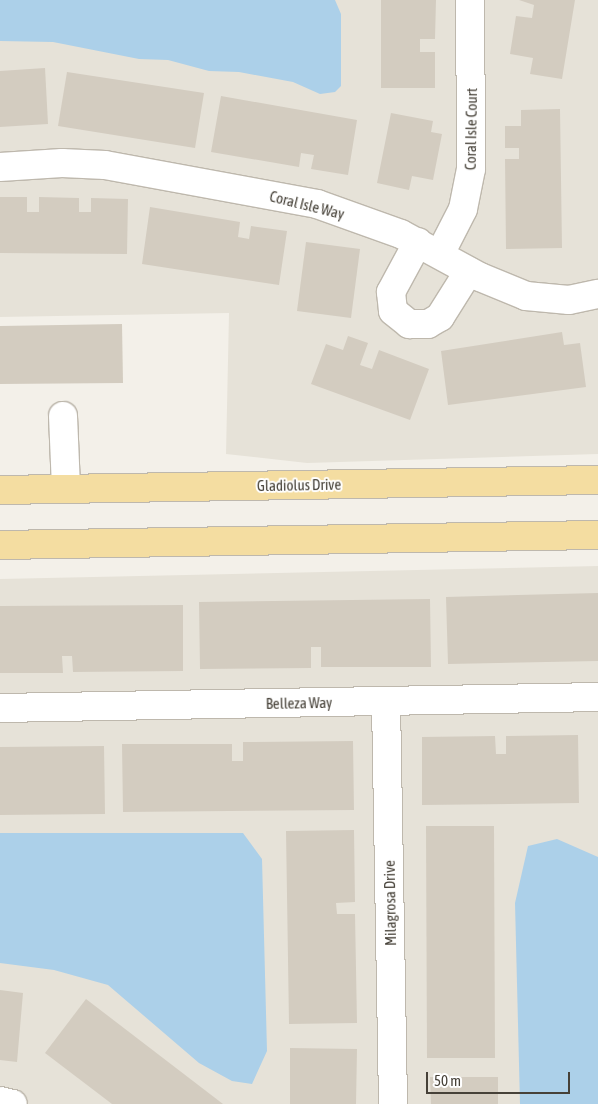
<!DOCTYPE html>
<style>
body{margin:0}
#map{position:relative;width:598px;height:1104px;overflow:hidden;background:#f3f0e9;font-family:"Asap Condensed",sans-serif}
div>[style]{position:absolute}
.residential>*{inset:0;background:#e6e2d8}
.water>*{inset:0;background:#acd0e9}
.building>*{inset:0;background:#d3ccc0}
.roads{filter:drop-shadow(1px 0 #beb8ad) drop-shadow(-1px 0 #beb8ad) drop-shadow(0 1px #beb8ad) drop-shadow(0 -1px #beb8ad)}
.minor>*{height:28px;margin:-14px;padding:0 14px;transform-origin:14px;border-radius:14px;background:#fff}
.major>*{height:28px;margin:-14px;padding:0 14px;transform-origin:14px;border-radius:14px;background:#f4dda1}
span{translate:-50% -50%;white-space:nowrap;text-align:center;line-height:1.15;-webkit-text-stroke:4px #fff;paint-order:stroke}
.street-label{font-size:15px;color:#464138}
.scale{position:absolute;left:426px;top:1072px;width:144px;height:22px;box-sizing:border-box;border:2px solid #464138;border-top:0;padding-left:6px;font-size:15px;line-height:18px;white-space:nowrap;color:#464138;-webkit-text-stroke:4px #fff;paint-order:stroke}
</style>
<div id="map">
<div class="residential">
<i style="clip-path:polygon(0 0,598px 0,598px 454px,307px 463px,226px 454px,229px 313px,0 317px)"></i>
<i style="clip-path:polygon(598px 566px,598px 1104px,0 1104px,0 579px)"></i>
</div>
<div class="water">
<i style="clip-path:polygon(0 0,335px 0,341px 14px,341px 86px,335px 92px,320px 94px,293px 82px,239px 72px,209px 71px,168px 60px,139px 59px,53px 42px,0 41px)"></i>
<i style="clip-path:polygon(0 833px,243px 833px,262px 859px,267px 1051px,252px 1084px,232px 1081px,199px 1063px,108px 985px,54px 970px,0 963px)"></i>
<i style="clip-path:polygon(557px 839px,598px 857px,598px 1104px,520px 1104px,515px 903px,528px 846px)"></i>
</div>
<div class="building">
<i style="clip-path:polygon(381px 0,436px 0,435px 39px,420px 39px,420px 52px,435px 52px,435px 88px,381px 88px)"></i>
<i style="clip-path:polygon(519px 0,575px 0,562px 79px,530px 74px,533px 58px,510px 54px,516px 16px,532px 18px,534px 5px)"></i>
<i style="clip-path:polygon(45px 68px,48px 124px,0 127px,0 71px)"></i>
<i style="clip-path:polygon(67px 72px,204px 93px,195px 148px,58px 126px)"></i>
<i style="clip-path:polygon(221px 96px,357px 120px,348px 175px,311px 169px,314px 155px,301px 153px,299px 167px,211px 152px)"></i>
<i style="clip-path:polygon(560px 109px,562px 248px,506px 249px,505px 159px,519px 159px,519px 148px,505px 148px,505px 126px,521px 126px,521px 110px)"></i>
<i style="clip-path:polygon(391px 113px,433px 121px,431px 132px,442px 134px,433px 180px,412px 176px,409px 190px,377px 183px)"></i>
<i style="clip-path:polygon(0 197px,27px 197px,27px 212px,39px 212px,39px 197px,79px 198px,79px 212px,91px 212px,91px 198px,128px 199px,127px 254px,0 253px)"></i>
<i style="clip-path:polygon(150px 207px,240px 222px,238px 237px,249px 239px,251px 226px,287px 231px,279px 285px,142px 264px)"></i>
<i style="clip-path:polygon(306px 242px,360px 249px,351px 318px,297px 311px)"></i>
<i style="clip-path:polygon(122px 324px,123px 383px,0 384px,0 326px)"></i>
<i style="clip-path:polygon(562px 332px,564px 345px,580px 343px,586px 387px,448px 405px,441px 351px)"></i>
<i style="clip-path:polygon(348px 336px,368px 343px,360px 365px,372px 369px,379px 350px,429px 369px,410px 420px,311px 384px,326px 344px,343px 350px)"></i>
<i style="clip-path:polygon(598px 593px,598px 661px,448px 664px,446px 597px)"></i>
<i style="clip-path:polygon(430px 599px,431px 667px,321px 667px,321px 647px,311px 647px,311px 668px,200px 669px,199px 602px)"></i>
<i style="clip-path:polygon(183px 605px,183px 671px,73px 672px,72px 656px,62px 656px,63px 673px,0 673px,0 606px)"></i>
<i style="clip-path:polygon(578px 735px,579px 803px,422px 805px,422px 737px,495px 736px,496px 754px,506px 754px,506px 736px)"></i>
<i style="clip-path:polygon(353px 741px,354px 810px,123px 812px,122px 744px,232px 744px,232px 761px,243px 761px,243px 742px)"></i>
<i style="clip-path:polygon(104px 746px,105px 814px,0 815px,0 747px)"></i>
<i style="clip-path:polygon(426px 826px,494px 826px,495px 1058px,427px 1058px)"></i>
<i style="clip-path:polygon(354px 830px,355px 902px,336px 903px,337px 914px,355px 914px,357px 1023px,289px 1024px,286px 831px)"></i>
<i style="clip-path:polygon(0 990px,23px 993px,17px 1062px,0 1060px)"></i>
<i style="clip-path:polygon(86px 999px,223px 1104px,112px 1104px,45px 1053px)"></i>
<i style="clip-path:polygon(290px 1048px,357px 1049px,356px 1104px,290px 1104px)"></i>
<i style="clip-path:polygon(430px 1077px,498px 1077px,498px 1104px,431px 1104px)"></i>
</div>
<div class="roads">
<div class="minor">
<i style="left:0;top:167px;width:62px;rotate:-3.7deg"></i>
<i style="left:62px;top:163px;width:43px;rotate:2.7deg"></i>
<i style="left:105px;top:165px;width:216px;rotate:10.4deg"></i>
<i style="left:317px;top:204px;width:89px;rotate:19.7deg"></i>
<i style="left:401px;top:234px;width:90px;rotate:28.6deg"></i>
<i style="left:480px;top:277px;width:50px;rotate:22.4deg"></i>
<i style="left:526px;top:296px;width:43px;rotate:5.3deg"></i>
<i style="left:569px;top:300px;width:30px;rotate:-12deg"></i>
<i style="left:418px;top:242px;width:57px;rotate:118.4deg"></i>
<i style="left:391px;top:292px;width:19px;rotate:84deg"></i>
<i style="left:393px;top:311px;width:21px;rotate:39deg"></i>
<i style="left:409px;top:324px;width:19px"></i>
<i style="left:428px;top:324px;width:14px;rotate:-30deg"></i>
<i style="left:440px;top:317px;width:54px;rotate:-57.8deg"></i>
<i style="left:441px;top:252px;width:48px;rotate:-62.9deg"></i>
<i style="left:463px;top:209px;width:41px;rotate:-78.7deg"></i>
<i style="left:471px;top:169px;width:169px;rotate:-90.3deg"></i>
<i style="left:63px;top:416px;width:72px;rotate:87.6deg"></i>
<i style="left:386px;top:701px;width:403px;rotate:89deg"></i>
<i style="left:0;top:708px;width:598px;rotate:-1.05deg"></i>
<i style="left:0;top:1101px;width:13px;rotate:13deg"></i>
</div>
<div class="major">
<i style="left:0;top:490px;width:598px;rotate:-0.96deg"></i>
<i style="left:0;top:545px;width:598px;rotate:-0.96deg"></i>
</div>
</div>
<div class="street-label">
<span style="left:471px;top:129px;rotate:-89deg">Coral Isle Court</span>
<span style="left:307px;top:205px;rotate:14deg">Coral Isle Way</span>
<span style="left:299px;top:485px;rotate:-1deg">Gladiolus Drive</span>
<span style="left:299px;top:703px;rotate:-1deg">Belleza Way</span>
<span style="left:390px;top:903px;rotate:-91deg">Milagrosa Drive</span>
</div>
<div class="scale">50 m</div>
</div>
